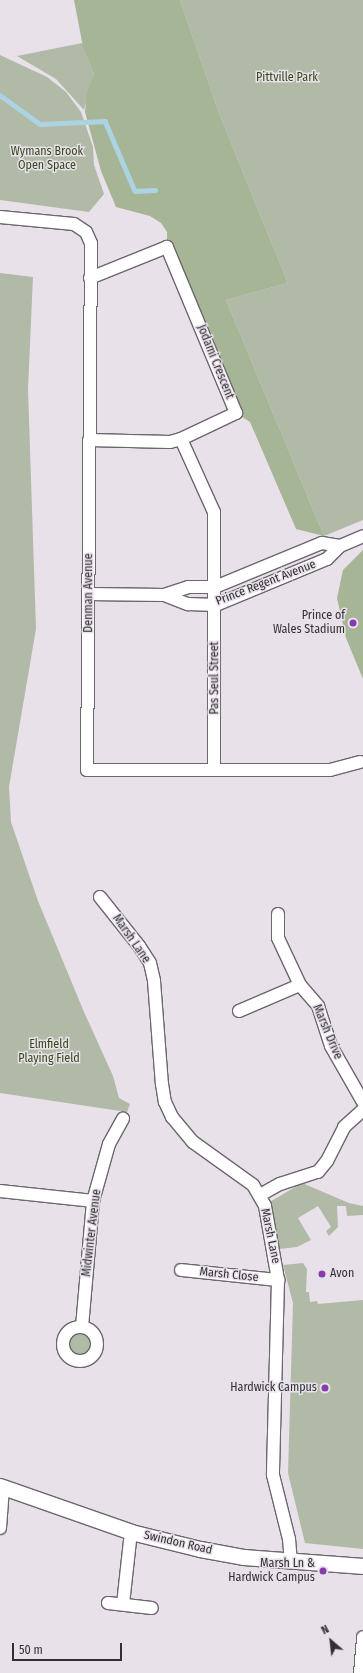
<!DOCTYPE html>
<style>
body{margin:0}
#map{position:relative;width:363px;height:1673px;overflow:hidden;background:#e8e1ea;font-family:"Fira Sans Condensed",sans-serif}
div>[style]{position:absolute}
.green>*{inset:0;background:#b0baa6}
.round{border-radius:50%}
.forest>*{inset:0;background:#a6b596}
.stream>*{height:4.5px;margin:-2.25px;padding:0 2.25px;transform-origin:2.25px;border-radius:2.25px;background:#abd3e1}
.roads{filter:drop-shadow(1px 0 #6c666d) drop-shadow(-1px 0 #6c666d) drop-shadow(0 1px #6c666d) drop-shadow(0 -1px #6c666d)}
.minor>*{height:12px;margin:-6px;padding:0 6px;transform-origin:6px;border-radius:6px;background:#fff}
.minor>.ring{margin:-6px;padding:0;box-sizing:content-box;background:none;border:12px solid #fff;border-radius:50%}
.tertiary>*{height:15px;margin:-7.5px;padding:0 7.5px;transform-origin:7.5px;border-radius:7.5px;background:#fff}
.dots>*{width:11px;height:11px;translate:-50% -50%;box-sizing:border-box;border:2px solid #e8e1ea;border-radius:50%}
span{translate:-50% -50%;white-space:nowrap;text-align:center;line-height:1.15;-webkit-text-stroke:3px #e8e1ea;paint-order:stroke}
.park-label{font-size:12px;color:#354a19}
.street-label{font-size:12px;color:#323033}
.poi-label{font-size:12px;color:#323033}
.right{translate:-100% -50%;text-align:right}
.left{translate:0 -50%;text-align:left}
.north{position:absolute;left:311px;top:1621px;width:40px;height:40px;-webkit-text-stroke:3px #e8e1ea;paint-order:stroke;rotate:332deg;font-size:11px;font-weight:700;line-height:16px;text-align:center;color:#323033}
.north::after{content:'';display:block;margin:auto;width:14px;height:18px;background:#323033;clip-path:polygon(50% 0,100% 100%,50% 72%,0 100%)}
.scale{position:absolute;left:12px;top:1643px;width:110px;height:18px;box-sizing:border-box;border:2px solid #323033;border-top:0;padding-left:5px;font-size:12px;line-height:14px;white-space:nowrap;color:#323033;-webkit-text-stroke:3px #e8e1ea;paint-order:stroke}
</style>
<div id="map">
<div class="green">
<i style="clip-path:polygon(180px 0,363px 0,363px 520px,324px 536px,226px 300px,288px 283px,220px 116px)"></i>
<i style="clip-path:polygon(82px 43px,94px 74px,84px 110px,56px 79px,17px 56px)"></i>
<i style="clip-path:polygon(0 55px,47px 77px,66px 92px,81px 112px,93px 147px,94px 165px,104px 194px,89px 212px,0 200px)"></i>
<i style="clip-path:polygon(0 273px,33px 277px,28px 389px,36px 629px,9px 787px,11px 822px,38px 901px,84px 1012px,113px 1076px,119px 1098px,130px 1104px,127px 1112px,0 1093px)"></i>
<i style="clip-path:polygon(302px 1183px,349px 1203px,363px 1206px,363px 1215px,347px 1216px,346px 1206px,337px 1206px,338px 1227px,329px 1236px,326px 1231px,331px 1227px,318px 1206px,298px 1218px,311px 1240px,297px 1247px,279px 1249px,268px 1203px)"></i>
<i style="clip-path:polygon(303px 1263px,307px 1269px,306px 1292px,309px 1292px,310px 1302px,317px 1301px,318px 1304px,363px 1300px,363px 1549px,305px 1543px,288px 1473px,293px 1303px,283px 1265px)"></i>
<i class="round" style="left:65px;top:1329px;width:30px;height:30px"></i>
</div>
<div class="forest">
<i style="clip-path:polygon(74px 0,180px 0,220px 116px,288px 283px,226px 300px,324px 536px,296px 529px,250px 422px,236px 413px,167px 247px,167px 232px,161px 223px,150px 216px,116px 207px,101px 171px,85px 112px,87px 93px,94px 74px,83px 47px)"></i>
<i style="clip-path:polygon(363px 550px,363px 679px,346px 638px,337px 598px,343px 570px)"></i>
</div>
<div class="stream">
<i style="left:0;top:95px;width:49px;rotate:35.9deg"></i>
<i style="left:40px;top:124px;width:65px;rotate:-2.6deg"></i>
<i style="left:105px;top:121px;width:76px;rotate:66.8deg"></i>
<i style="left:135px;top:191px;width:20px;rotate:-3deg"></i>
</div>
<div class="roads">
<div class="minor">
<i style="left:0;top:217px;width:74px;rotate:5.4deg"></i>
<i style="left:74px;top:224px;width:14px;rotate:34deg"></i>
<i style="left:86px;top:232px;width:12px;rotate:66deg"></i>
<i style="left:91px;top:243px;width:527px;rotate:90.43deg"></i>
<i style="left:87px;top:770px;width:243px"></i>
<i style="left:330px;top:770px;width:31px;rotate:-15deg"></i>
<i style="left:181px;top:439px;width:80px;rotate:65.7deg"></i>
<i style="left:214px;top:512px;width:258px;rotate:90deg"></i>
<i style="left:89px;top:440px;width:81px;rotate:1.4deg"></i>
<i style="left:170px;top:442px;width:11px;rotate:-15deg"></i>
<i style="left:181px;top:439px;width:61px;rotate:-25.3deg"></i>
<i style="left:236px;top:413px;width:180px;rotate:-112.6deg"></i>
<i style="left:167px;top:247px;width:83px;rotate:158.1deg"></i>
<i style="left:89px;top:594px;width:75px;rotate:0.8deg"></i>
<i style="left:164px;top:595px;width:25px;rotate:-18deg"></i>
<i style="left:188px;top:587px;width:27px"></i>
<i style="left:215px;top:587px;width:116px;rotate:-22.4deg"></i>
<i style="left:322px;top:543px;width:18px;rotate:9deg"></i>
<i style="left:164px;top:595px;width:26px;rotate:21deg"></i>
<i style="left:188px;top:604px;width:28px;rotate:2deg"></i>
<i style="left:216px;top:605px;width:120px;rotate:-22.5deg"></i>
<i style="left:327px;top:559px;width:18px;rotate:-45deg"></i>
<i style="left:340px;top:546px;width:25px;rotate:-23deg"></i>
<i style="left:100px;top:897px;width:63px;rotate:51.5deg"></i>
<i style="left:139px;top:946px;width:20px;rotate:57deg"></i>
<i style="left:150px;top:963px;width:18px;rotate:77deg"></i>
<i style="left:154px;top:981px;width:103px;rotate:85.6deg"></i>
<i style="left:162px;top:1084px;width:18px;rotate:81deg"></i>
<i style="left:165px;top:1102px;width:17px;rotate:65deg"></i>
<i style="left:172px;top:1117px;width:33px;rotate:50deg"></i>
<i style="left:193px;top:1142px;width:74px;rotate:35.6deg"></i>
<i style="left:253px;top:1185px;width:24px;rotate:60deg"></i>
<i style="left:265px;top:1206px;width:75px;rotate:80deg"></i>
<i style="left:278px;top:1280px;width:195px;rotate:91.5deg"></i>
<i style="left:273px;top:1475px;width:66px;rotate:76deg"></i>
<i style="left:289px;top:1539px;width:22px;rotate:85deg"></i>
<i style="left:278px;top:914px;width:24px;rotate:90deg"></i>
<i style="left:278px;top:938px;width:52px;rotate:64.9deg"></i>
<i style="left:300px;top:985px;width:28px;rotate:49deg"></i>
<i style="left:318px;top:1006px;width:42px;rotate:72deg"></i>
<i style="left:331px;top:1046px;width:64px;rotate:60.3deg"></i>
<i style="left:239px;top:1011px;width:66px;rotate:-23.1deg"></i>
<i style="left:0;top:1191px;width:94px;rotate:6.1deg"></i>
<i style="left:260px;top:1195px;width:23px;rotate:-29deg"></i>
<i style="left:280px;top:1184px;width:40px;rotate:-18deg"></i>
<i style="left:318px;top:1172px;width:14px;rotate:-51deg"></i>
<i style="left:327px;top:1161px;width:38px;rotate:-63deg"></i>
<i style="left:344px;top:1127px;width:25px;rotate:-42deg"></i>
<i style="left:181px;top:1270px;width:98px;rotate:5.9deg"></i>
<i style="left:82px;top:1327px;width:126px;rotate:-85deg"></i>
<i style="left:93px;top:1201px;width:59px;rotate:-74.3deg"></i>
<i style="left:109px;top:1144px;width:29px;rotate:-61deg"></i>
<i class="ring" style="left:63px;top:1327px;width:22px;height:22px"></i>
<i style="left:0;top:1528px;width:40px;rotate:-85.7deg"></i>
<i style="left:108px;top:1603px;width:44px;rotate:6.5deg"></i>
<i style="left:123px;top:1604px;width:72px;rotate:-83.7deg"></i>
<i style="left:360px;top:1673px;width:36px;rotate:-85deg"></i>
</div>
<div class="tertiary">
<i style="left:0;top:1486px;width:139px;rotate:19.3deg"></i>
<i style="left:131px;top:1532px;width:71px;rotate:13.8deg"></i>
<i style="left:200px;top:1549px;width:45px;rotate:10.3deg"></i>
<i style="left:244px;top:1557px;width:119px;rotate:4.3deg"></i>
</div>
</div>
<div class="dots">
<i style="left:353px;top:623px;background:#873bac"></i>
<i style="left:322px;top:1274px;background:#873bac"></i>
<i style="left:325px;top:1388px;background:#873bac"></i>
<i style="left:323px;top:1571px;background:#873bac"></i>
</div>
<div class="park-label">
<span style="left:287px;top:78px">Pittville Park</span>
<span style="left:47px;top:159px">Wymans Brook<br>Open Space</span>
<span style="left:49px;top:1052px">Elmfield<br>Playing Field</span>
</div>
<div class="street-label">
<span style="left:215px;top:362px;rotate:68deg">Jodami Crescent</span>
<span style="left:266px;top:583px;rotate:-21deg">Prince Regent Avenue</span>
<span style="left:89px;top:593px;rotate:-90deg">Denman Avenue</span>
<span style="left:215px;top:678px;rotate:-90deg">Pas Seul Street</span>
<span style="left:131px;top:939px;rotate:55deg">Marsh Lane</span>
<span style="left:327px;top:1032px;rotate:67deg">Marsh Drive</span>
<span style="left:92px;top:1233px;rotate:-83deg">Midwinter Avenue</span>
<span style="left:270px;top:1236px;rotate:78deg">Marsh Lane</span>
<span style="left:229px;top:1275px;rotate:6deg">Marsh Close</span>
<span style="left:178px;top:1543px;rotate:13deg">Swindon Road</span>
</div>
<div class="poi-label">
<span class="right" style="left:345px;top:623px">Prince of<br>Wales Stadium</span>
<span class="left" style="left:330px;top:1274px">Avon</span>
<span class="right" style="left:317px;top:1388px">Hardwick Campus</span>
<span class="right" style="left:315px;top:1571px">Marsh Ln &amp;<br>Hardwick Campus</span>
</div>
<div class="north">N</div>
<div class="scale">50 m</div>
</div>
